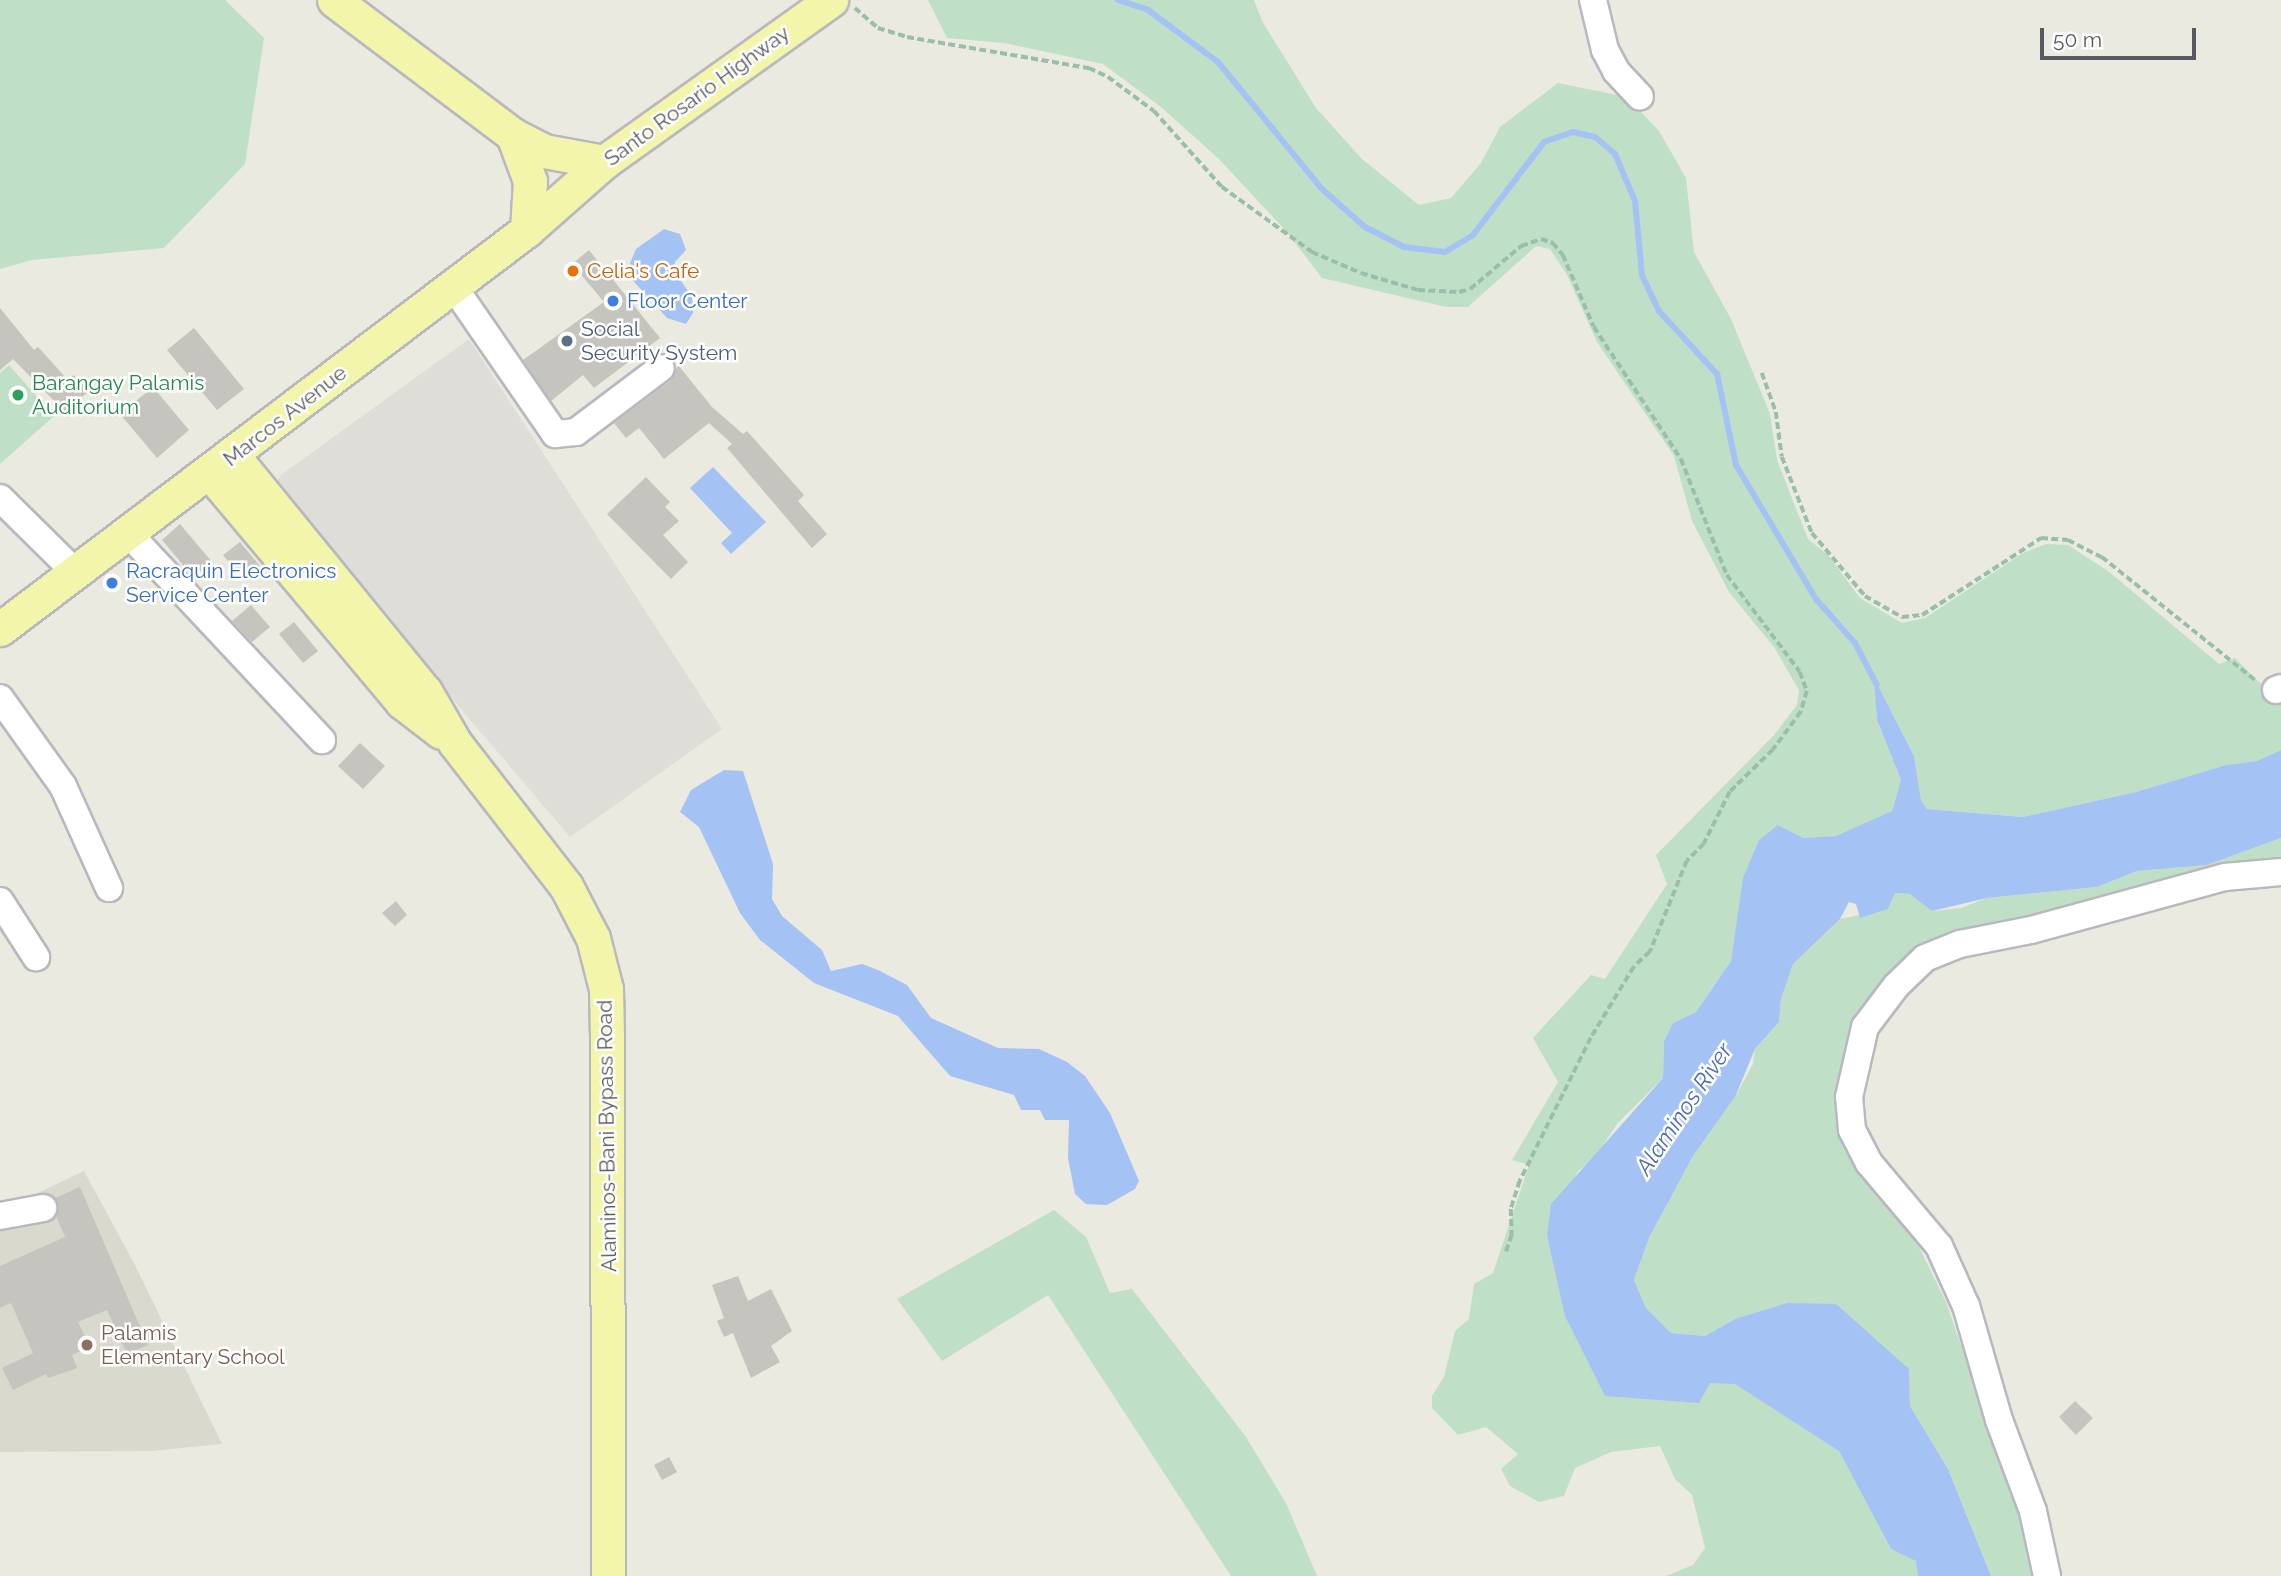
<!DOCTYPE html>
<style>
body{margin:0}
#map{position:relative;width:2281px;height:1576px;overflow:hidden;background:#eaeae0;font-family:Raleway,sans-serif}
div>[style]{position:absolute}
.industrial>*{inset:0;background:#deddd8}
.education>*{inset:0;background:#dad9ce}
.green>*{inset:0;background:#bfe0c6}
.water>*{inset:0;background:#a5c2f5}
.stream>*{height:6px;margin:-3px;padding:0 3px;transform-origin:3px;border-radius:3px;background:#a5c2f5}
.building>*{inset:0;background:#c6c4be}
.path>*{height:3.5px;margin-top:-1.75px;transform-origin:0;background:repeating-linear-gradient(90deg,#99bfac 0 7px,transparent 0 10.5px)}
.roads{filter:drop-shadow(2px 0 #b8b8be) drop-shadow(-2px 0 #b8b8be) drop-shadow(0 2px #b8b8be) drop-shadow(0 -2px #b8b8be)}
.minor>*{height:26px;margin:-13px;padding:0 13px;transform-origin:13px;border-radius:13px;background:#fff}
.major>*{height:33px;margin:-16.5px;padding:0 16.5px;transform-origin:16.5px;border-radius:16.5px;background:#f2f5aa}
.dots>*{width:19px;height:19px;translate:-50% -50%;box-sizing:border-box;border:4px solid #fff;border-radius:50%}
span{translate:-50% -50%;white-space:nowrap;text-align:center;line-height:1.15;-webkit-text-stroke:5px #fff;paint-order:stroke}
.street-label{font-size:21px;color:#595a60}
.food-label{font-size:21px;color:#c56008}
.left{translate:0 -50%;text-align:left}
.shop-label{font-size:21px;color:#366cbe}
.service-label{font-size:21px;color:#4e5e75}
.leisure-label{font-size:21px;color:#27864d}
.education-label{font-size:21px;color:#785e54}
.water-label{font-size:23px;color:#4c69b4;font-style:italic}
.scale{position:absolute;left:2040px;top:28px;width:156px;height:32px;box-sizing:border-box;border:4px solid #595a60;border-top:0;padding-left:9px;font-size:21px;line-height:24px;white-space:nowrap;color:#595a60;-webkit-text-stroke:5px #fff;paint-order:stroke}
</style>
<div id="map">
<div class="industrial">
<i style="clip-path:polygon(469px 339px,722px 729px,570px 837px,273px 488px,281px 475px)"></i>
</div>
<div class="education">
<i style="clip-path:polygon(84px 1171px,135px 1265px,222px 1444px,152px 1451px,0 1452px,0 1211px)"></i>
</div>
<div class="green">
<i style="clip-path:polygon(0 0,225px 0,264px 38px,245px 164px,164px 248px,32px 260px,0 269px)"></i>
<i style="clip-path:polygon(928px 0,1254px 0,1262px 21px,1316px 108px,1362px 159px,1419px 205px,1451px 198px,1481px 163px,1500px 127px,1558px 83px,1627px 97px,1659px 131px,1686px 178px,1694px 252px,1731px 319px,1770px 414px,1777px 460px,1808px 539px,1828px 555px,1860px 598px,1902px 623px,1925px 618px,2023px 553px,2046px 544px,2068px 545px,2108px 571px,2219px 664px,2235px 658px,2274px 697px,2281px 692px,2281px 750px,2257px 761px,2226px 765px,2136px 792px,2023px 817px,1927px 809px,1921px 800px,1914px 756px,1875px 680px,1877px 720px,1901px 780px,1892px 811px,1836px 837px,1802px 838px,1778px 825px,1738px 921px,1731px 961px,1696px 1012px,1673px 1023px,1664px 1041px,1663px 1078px,1617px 1124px,1594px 1159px,1578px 1171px,1547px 1236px,1557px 1274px,1710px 1383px,1735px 1383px,1839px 1451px,1891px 1549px,1917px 1561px,1918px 1576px,1666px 1576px,1693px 1565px,1705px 1548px,1692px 1495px,1675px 1479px,1660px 1446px,1611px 1452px,1575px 1468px,1564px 1496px,1539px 1502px,1510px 1486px,1501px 1469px,1518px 1454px,1486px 1427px,1458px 1435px,1432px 1408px,1432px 1396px,1444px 1377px,1455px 1331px,1469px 1319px,1474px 1284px,1493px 1273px,1529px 1165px,1512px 1160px,1558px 1082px,1533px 1038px,1591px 975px,1605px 979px,1667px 884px,1656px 855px,1774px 735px,1797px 705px,1799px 690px,1774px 647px,1729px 592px,1692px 521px,1674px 456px,1597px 342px,1567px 275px,1550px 249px,1536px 246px,1468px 307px,1446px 307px,1322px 278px,1286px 231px,1219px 159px,1161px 107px,1103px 64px,1004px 43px,947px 38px)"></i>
<i style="clip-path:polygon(9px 365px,54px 416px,0 464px,0 373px)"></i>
<i style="clip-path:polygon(2281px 838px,2281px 861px,1907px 966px,1845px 1097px,1946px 1302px,2022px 1521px,2055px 1576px,1991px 1576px,1948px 1469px,1910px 1406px,1909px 1369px,1735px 1319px,1705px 1336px,1671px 1333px,1646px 1308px,1634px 1280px,1649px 1238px,1693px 1156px,1735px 1097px,1753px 1064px,1755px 1049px,1779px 1022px,1781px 999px,1793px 964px,1840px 919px,1888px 909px,1895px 893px,1911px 894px,1932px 911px,1961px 908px,1987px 898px,2097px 887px,2137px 871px,2207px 865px)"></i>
<i style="clip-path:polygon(1054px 1210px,1086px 1237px,1110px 1293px,1132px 1289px,1246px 1437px,1286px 1503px,1317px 1576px,1231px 1576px,1048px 1295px,942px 1361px,897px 1299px)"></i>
</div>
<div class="water">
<i style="clip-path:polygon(664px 229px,680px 234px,686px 250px,675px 262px,675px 272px,692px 297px,693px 313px,686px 324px,667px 318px,626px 273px,636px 249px)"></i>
<i style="clip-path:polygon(713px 467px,766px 522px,731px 554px,721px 543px,732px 533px,690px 488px)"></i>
<i style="clip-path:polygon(1874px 678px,1914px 756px,1921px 800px,1927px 809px,2023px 817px,2136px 792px,2226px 765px,2257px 761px,2281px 750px,2281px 838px,2207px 865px,2137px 871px,2097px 887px,1987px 898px,1932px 911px,1910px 894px,1895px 893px,1888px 909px,1860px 918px,1856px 904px,1849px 902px,1840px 919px,1793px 964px,1781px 999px,1779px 1022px,1755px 1049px,1735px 1097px,1693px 1156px,1649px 1238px,1634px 1280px,1646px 1308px,1671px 1333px,1705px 1336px,1735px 1319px,1787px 1303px,1836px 1304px,1909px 1369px,1910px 1406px,1948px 1469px,1991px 1576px,1918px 1576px,1916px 1561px,1891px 1549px,1839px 1451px,1735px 1384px,1710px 1383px,1699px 1403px,1605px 1396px,1565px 1316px,1547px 1236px,1551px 1204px,1663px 1078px,1664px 1041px,1673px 1023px,1696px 1012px,1731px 961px,1743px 878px,1759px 840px,1778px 825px,1803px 838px,1836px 836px,1892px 811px,1901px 780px,1877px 720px)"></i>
<i style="clip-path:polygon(724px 770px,743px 771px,773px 864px,772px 899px,782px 916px,822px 950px,831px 971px,862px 964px,878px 970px,907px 985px,931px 1018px,998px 1048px,1039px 1049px,1067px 1062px,1085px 1076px,1110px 1113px,1139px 1181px,1135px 1189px,1107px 1205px,1086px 1204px,1075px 1194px,1068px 1158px,1069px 1120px,1045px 1120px,1040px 1110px,1021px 1110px,1014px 1095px,950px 1076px,898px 1016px,814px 983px,760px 940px,740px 913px,699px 827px,680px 812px,691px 790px)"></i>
</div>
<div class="stream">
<i style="left:1118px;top:0;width:32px;rotate:18deg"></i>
<i style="left:1148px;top:10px;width:87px;rotate:36.6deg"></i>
<i style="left:1218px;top:62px;width:163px;rotate:50.7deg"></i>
<i style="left:1321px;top:188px;width:59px;rotate:41.6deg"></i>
<i style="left:1365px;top:227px;width:44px;rotate:27.1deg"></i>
<i style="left:1404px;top:247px;width:41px;rotate:7deg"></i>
<i style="left:1445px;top:252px;width:33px;rotate:-31deg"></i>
<i style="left:1473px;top:235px;width:117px;rotate:-52.6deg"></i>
<i style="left:1544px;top:142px;width:31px;rotate:-19deg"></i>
<i style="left:1573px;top:132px;width:23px;rotate:13deg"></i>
<i style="left:1595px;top:137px;width:26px;rotate:40deg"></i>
<i style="left:1615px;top:154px;width:51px;rotate:66.9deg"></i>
<i style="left:1635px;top:201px;width:74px;rotate:84.6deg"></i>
<i style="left:1642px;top:275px;width:40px;rotate:65deg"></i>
<i style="left:1659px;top:311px;width:86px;rotate:47.4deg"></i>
<i style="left:1717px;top:374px;width:93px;rotate:78.2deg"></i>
<i style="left:1736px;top:465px;width:156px;rotate:59.2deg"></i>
<i style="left:1816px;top:599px;width:59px;rotate:48.4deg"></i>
<i style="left:1855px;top:643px;width:47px;rotate:62.4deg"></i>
</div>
<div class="building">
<i style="clip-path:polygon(589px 250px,660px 338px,594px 388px,583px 375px,551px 401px,523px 360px,604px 302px,572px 264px)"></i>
<i style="clip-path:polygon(0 308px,34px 350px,38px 347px,68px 380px,74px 375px,89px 391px,65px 412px,13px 359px,0 370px)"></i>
<i style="clip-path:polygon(194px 328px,244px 389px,217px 410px,167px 350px)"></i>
<i style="clip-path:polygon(678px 365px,712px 407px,743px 434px,747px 431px,804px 495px,798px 501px,827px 534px,812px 548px,727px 448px,732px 444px,709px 423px,664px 459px,639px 428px,626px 438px,614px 423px,670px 381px)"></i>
<i style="clip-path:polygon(153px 387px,189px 430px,157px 458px,120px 414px)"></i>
<i style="clip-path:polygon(646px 477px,670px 502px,665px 507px,679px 521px,663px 535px,688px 562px,671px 579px,607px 514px)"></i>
<i style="clip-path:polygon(180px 524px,212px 562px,193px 577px,162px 540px)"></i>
<i style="clip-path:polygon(240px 542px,260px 566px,243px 580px,223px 555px)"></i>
<i style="clip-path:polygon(251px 605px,270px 627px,252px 642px,232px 621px)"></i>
<i style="clip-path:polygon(294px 622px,318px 651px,303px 663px,279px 634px)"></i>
<i style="clip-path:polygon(360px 743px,385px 766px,363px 789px,338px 766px)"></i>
<i style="clip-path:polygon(396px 901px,407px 915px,395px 926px,382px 913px)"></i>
<i style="clip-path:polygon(80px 1187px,148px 1345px,127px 1354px,107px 1310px,78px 1322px,90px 1347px,72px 1355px,77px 1368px,48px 1378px,46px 1374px,13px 1390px,2px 1368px,33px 1353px,11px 1303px,0 1308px,0 1266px,65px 1237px,56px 1216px,55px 1198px)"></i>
<i style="clip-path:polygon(738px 1276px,748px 1301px,771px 1289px,792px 1331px,771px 1346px,780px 1362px,751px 1378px,733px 1333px,724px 1337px,717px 1321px,724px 1318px,712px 1285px)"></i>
<i style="clip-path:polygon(2075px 1401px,2093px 1418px,2076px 1435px,2059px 1417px)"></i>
<i style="clip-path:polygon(669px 1457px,677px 1472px,662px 1480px,654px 1465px)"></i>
</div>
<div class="path">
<i style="left:855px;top:8px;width:30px;rotate:41deg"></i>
<i style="left:878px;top:28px;width:30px;rotate:17deg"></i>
<i style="left:907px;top:37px;width:185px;rotate:9.7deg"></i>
<i style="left:1089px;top:68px;width:21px;rotate:25deg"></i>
<i style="left:1108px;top:77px;width:57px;rotate:36.5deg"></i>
<i style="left:1154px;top:111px;width:102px;rotate:48.2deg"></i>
<i style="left:1222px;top:187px;width:111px;rotate:35.8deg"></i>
<i style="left:1312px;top:252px;width:53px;rotate:23.2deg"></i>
<i style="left:1361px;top:273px;width:59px;rotate:16.6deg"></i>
<i style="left:1418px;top:290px;width:41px;rotate:2.8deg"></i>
<i style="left:1459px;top:292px;width:11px;rotate:-15deg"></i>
<i style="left:1470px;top:289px;width:67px;rotate:-40.1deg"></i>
<i style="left:1521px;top:246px;width:21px;rotate:-19deg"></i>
<i style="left:1541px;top:239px;width:13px;rotate:18deg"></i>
<i style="left:1553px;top:243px;width:16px;rotate:50deg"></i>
<i style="left:1563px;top:255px;width:78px;rotate:66.7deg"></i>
<i style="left:1594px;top:327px;width:158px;rotate:56.6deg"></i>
<i style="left:1681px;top:459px;width:125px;rotate:68.4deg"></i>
<i style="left:1727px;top:575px;width:121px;rotate:53deg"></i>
<i style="left:1800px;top:672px;width:20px;rotate:70deg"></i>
<i style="left:1807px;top:691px;width:22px;rotate:106deg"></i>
<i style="left:1801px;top:712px;width:47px;rotate:126.4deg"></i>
<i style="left:1773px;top:750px;width:60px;rotate:135.7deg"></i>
<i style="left:1730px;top:792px;width:58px;rotate:116.6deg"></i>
<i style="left:1704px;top:844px;width:24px;rotate:135deg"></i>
<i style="left:1687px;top:861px;width:98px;rotate:112.1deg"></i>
<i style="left:1650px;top:952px;width:22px;rotate:137deg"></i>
<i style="left:1634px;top:967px;width:83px;rotate:121.2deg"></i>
<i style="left:1591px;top:1038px;width:160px;rotate:116.4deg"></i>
<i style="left:1520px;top:1181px;width:29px;rotate:108deg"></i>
<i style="left:1511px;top:1209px;width:26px;rotate:88deg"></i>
<i style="left:1512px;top:1235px;width:21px;rotate:109deg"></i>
<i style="left:1762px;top:373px;width:41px;rotate:70.3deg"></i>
<i style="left:1776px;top:412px;width:45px;rotate:82.4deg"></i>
<i style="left:1782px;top:457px;width:82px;rotate:68.5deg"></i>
<i style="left:1812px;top:533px;width:82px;rotate:49.9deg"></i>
<i style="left:1865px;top:596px;width:43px;rotate:29.6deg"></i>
<i style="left:1902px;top:617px;width:20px;rotate:-6deg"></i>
<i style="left:1922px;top:615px;width:142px;rotate:-32.9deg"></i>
<i style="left:2041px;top:538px;width:27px;rotate:4deg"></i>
<i style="left:2068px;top:540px;width:38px;rotate:27deg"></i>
<i style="left:2102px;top:557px;width:196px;rotate:38.8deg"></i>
</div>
<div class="roads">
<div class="minor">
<i style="left:1593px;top:0;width:51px;rotate:76.5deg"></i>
<i style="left:1605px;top:50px;width:24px;rotate:62deg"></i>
<i style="left:1616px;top:71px;width:35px;rotate:47deg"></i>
<i style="left:453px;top:286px;width:180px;rotate:55.4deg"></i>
<i style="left:555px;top:434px;width:21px;rotate:-5deg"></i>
<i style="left:576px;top:432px;width:106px;rotate:-37deg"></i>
<i style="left:0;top:498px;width:104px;rotate:44.6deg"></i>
<i style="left:128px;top:533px;width:284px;rotate:46.9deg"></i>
<i style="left:2276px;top:690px;width:5px;rotate:-22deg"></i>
<i style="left:0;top:698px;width:108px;rotate:54.4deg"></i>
<i style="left:63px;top:786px;width:112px;rotate:65.7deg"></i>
<i style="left:0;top:901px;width:67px;rotate:57.3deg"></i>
<i style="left:0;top:1216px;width:44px;rotate:-10.5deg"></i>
<i style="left:2047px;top:1576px;width:66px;rotate:-102.2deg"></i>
<i style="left:2033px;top:1511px;width:97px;rotate:-110.5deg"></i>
<i style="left:1999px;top:1420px;width:119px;rotate:-106.1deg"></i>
<i style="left:1966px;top:1306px;width:66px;rotate:-114.2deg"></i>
<i style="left:1939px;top:1246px;width:109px;rotate:-130.1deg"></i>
<i style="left:1869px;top:1163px;width:37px;rotate:-117deg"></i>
<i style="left:1852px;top:1130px;width:33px;rotate:-95deg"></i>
<i style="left:1849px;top:1097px;width:72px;rotate:-77.1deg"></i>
<i style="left:1865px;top:1027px;width:51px;rotate:-52.9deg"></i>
<i style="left:1896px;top:986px;width:40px;rotate:-44deg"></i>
<i style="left:1925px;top:958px;width:38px;rotate:-22deg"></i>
<i style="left:1960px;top:944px;width:72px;rotate:-11.2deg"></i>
<i style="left:2031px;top:930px;width:201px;rotate:-15.3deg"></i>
<i style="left:2225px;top:877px;width:56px;rotate:-5.1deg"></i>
</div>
<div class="major">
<i style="left:334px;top:0;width:224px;rotate:37deg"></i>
<i style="left:513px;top:135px;width:35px;rotate:27deg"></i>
<i style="left:544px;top:151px;width:61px;rotate:10.4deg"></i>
<i style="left:513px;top:135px;width:49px;rotate:69.7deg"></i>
<i style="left:530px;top:181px;width:49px;rotate:93.5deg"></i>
<i style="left:233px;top:456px;width:303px;rotate:50.8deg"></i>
<i style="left:425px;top:691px;width:60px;rotate:60deg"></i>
<i style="left:455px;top:743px;width:181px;rotate:52.2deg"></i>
<i style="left:566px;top:886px;width:59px;rotate:62.6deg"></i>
<i style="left:593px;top:938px;width:53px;rotate:75.7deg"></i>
<i style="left:606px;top:989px;width:47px;rotate:88.8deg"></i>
<i style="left:607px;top:1036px;width:540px;rotate:89.89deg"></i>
<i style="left:210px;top:473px;width:299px;rotate:50deg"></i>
<i style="left:402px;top:702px;width:49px;rotate:37.6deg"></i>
<i style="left:0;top:629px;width:661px;rotate:-37.13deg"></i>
<i style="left:527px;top:230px;width:103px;rotate:-41.4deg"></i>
<i style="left:604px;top:162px;width:279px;rotate:-35.5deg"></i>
</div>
</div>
<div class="dots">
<i style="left:573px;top:271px;background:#e8710a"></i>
<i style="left:613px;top:301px;background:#3f7fe0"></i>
<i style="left:567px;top:341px;background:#5c6f8a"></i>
<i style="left:18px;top:395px;background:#2e9e5b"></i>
<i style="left:112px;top:583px;background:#3f7fe0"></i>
<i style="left:87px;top:1345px;background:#8d6e63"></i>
</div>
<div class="street-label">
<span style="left:697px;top:96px;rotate:-36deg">Santo Rosario Highway</span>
<span style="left:285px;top:416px;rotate:-38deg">Marcos Avenue</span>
<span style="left:607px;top:1136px;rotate:-91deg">Alaminos-Bani Bypass Road</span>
</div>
<div class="food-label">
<span class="left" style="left:587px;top:271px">Celia's Cafe</span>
</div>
<div class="shop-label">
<span class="left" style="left:627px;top:301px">Floor Center</span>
<span class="left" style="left:126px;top:583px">Racraquin Electronics<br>Service Center</span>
</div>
<div class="service-label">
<span class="left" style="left:581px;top:341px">Social<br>Security System</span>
</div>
<div class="leisure-label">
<span class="left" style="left:32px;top:395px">Barangay Palamis<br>Auditorium</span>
</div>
<div class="education-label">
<span class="left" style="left:101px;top:1345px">Palamis<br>Elementary School</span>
</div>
<div class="water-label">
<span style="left:1684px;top:1109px;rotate:-56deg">Alaminos River</span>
</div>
<div class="scale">50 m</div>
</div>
